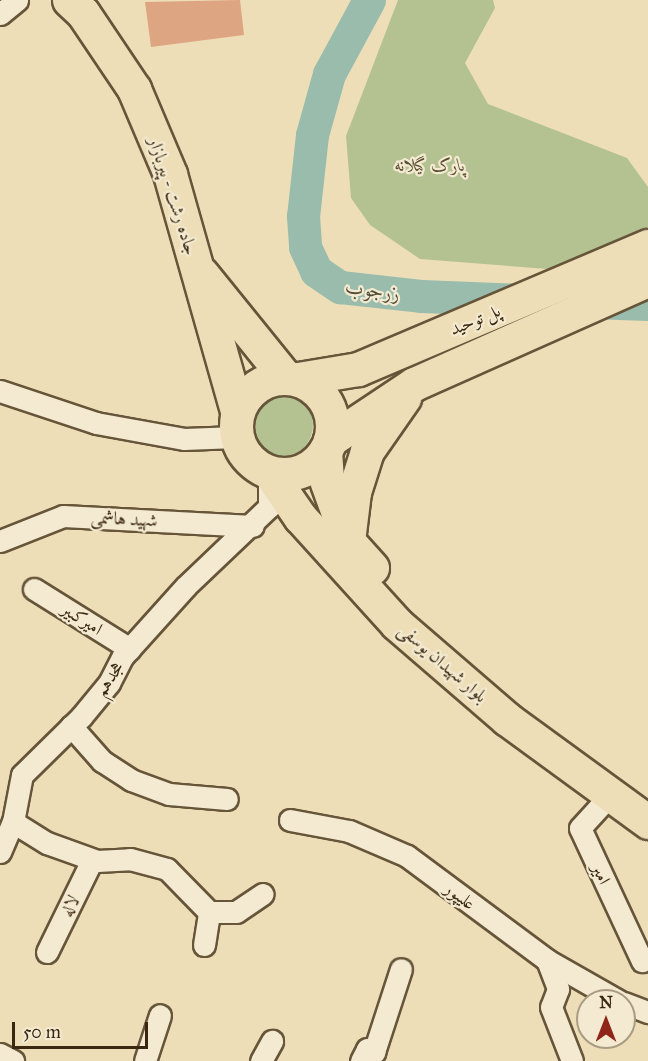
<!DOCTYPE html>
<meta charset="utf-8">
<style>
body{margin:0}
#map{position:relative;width:648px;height:1061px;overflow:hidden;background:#eddeb8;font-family:"IM FELL Great Primer",Amiri,serif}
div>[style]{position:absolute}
.green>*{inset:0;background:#b4c292}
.round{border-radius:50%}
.river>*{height:33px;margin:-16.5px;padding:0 16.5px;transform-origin:16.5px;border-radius:16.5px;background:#99bcad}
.building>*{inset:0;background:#dea582}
.roads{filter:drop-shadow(2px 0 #665539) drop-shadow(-2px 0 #665539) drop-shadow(0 2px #665539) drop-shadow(0 -2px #665539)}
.street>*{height:21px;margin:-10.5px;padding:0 10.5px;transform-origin:10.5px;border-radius:10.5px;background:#f3ead1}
.primary>*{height:33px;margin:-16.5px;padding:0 16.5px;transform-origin:16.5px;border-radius:16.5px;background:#eddeb8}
.primary>.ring{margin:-16.5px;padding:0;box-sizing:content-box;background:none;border:33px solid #eddeb8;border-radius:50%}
span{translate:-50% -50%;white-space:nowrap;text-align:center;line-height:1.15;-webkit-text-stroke:4.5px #f3ead1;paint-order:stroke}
.park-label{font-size:18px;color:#584e30;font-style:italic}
.street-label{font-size:18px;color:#39270f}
.water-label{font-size:20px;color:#514c36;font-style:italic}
.north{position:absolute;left:576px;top:989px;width:60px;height:60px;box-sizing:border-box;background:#f3ead1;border:2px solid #a99c83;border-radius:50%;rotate:0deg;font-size:16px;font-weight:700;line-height:24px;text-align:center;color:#39270f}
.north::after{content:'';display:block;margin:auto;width:21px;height:27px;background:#8f2418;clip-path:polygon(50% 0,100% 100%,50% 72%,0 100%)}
.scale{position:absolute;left:12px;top:1022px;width:136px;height:27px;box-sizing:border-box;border:3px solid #39270f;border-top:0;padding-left:8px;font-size:18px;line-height:21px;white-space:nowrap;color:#39270f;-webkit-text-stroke:4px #f3ead1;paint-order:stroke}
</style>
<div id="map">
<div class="green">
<i style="clip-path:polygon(398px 0,493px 0,495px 8px,465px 63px,488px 104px,627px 158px,648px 187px,648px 227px,548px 269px,420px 259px,370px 225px,351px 198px,346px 136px)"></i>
<i class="round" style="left:249px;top:393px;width:64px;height:64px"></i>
</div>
<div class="river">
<i style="left:369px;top:0;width:84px;rotate:118.4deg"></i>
<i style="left:329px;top:74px;width:63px;rotate:105.6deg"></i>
<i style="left:312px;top:135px;width:81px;rotate:96.3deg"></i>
<i style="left:303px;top:216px;width:31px;rotate:86deg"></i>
<i style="left:305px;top:247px;width:26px;rotate:65deg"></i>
<i style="left:316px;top:271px;width:29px;rotate:34deg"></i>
<i style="left:340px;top:287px;width:81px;rotate:6.3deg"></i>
<i style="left:421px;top:296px;width:106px;rotate:2.2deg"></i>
<i style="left:590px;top:302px;width:58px;rotate:2deg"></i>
</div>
<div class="building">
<i style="clip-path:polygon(240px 0,244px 35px,151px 47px,145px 2px)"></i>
</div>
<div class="roads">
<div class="street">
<i style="left:0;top:14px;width:22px;rotate:-39deg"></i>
<i style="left:0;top:391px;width:101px;rotate:18.4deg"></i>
<i style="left:96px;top:423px;width:89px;rotate:10.3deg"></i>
<i style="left:184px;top:439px;width:52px;rotate:-2.2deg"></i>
<i style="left:0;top:541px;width:68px;rotate:-21.6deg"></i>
<i style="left:63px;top:516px;width:190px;rotate:3deg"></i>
<i style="left:34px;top:589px;width:113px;rotate:32deg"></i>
<i style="left:71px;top:726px;width:47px;rotate:48.5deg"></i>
<i style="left:102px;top:761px;width:35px;rotate:33deg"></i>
<i style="left:131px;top:780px;width:40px;rotate:20.2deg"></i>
<i style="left:169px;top:794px;width:58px;rotate:4.9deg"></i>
<i style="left:611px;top:794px;width:46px;rotate:132.4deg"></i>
<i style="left:580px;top:828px;width:147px;rotate:65deg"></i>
<i style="left:290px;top:820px;width:60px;rotate:10.6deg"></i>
<i style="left:349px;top:831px;width:63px;rotate:23.3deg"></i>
<i style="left:407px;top:856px;width:174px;rotate:36.6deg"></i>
<i style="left:547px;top:960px;width:83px;rotate:29.7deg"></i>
<i style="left:13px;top:822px;width:40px;rotate:32deg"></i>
<i style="left:47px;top:843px;width:53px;rotate:19.8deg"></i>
<i style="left:97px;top:861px;width:33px;rotate:-3deg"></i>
<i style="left:130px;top:859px;width:38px;rotate:15deg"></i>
<i style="left:167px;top:869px;width:60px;rotate:45.7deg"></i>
<i style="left:209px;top:912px;width:27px"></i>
<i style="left:236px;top:912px;width:32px;rotate:-34deg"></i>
<i style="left:0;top:852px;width:33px;rotate:-67deg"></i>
<i style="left:13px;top:822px;width:48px;rotate:-79.2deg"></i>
<i style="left:22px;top:775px;width:83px;rotate:-44.5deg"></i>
<i style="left:81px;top:717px;width:44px;rotate:-50.5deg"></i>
<i style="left:109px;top:683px;width:30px;rotate:-63deg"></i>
<i style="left:123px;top:656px;width:94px;rotate:-48deg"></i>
<i style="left:186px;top:586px;width:115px;rotate:-43.6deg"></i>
<i style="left:269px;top:507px;width:34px;rotate:-90deg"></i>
<i style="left:204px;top:945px;width:33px;rotate:-81deg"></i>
<i style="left:47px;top:952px;width:102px;rotate:-63.9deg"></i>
<i style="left:547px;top:960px;width:31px;rotate:69deg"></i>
<i style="left:558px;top:989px;width:19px;rotate:111deg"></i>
<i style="left:551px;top:1007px;width:58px;rotate:68.7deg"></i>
<i style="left:624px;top:1003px;width:26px;rotate:21deg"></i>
<i style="left:0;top:1054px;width:15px;rotate:28deg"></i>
<i style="left:145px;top:1061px;width:48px;rotate:-71.9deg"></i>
<i style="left:261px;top:1061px;width:23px;rotate:-61deg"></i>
<i style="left:361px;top:1061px;width:13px;rotate:-63deg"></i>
<i style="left:367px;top:1049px;width:8px;rotate:23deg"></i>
<i style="left:374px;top:1052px;width:87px;rotate:-72deg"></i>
</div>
<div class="primary">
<i style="left:69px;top:0;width:19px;rotate:43deg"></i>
<i style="left:83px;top:13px;width:92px;rotate:56.1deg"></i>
<i style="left:134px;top:89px;width:92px;rotate:67deg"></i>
<i style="left:170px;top:174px;width:246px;rotate:74.2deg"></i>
<i style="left:202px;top:274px;width:132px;rotate:51.1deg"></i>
<i class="ring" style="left:236px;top:378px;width:63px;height:63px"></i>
<i style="left:298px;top:379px;width:61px;rotate:-9.5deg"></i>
<i style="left:358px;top:369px;width:315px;rotate:-23deg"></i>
<i style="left:330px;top:440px;width:101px;rotate:-33.7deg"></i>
<i style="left:414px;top:384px;width:256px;rotate:-24deg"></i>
<i style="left:325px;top:451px;width:32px;rotate:86deg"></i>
<i style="left:327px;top:483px;width:62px;rotate:70.1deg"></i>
<i style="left:348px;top:541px;width:36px;rotate:48deg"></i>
<i style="left:269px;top:472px;width:55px;rotate:55.4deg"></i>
<i style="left:300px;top:517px;width:144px;rotate:47.8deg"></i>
<i style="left:397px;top:624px;width:145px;rotate:40.8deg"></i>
<i style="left:507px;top:719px;width:175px;rotate:36.1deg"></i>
<i style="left:349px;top:533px;width:41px;rotate:-83deg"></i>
<i style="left:354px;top:492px;width:43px;rotate:-72.4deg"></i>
<i style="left:367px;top:451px;width:65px;rotate:-55.1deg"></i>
</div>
</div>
<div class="park-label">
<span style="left:430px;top:165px">پارک گیلانه</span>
</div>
<div class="street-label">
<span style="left:173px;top:196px;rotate:72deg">جاده رشت - پیربازار</span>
<span style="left:475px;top:320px;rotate:-23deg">پل توحید</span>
<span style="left:124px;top:519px;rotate:3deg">شهید هاشمی</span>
<span style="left:82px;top:619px;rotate:32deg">امیرکبیر</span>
<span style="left:443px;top:663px;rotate:41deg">بلوار شهیدان یوسفی</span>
<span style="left:109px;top:679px;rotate:-57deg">هجدهم</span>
<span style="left:601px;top:874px;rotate:65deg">امیر</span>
<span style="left:460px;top:896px;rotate:37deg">علیپور</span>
<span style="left:70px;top:906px;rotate:-64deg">لاله</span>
</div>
<div class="water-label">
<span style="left:373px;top:290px;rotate:8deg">زرجوب</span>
</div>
<div class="north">N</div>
<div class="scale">50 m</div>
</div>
